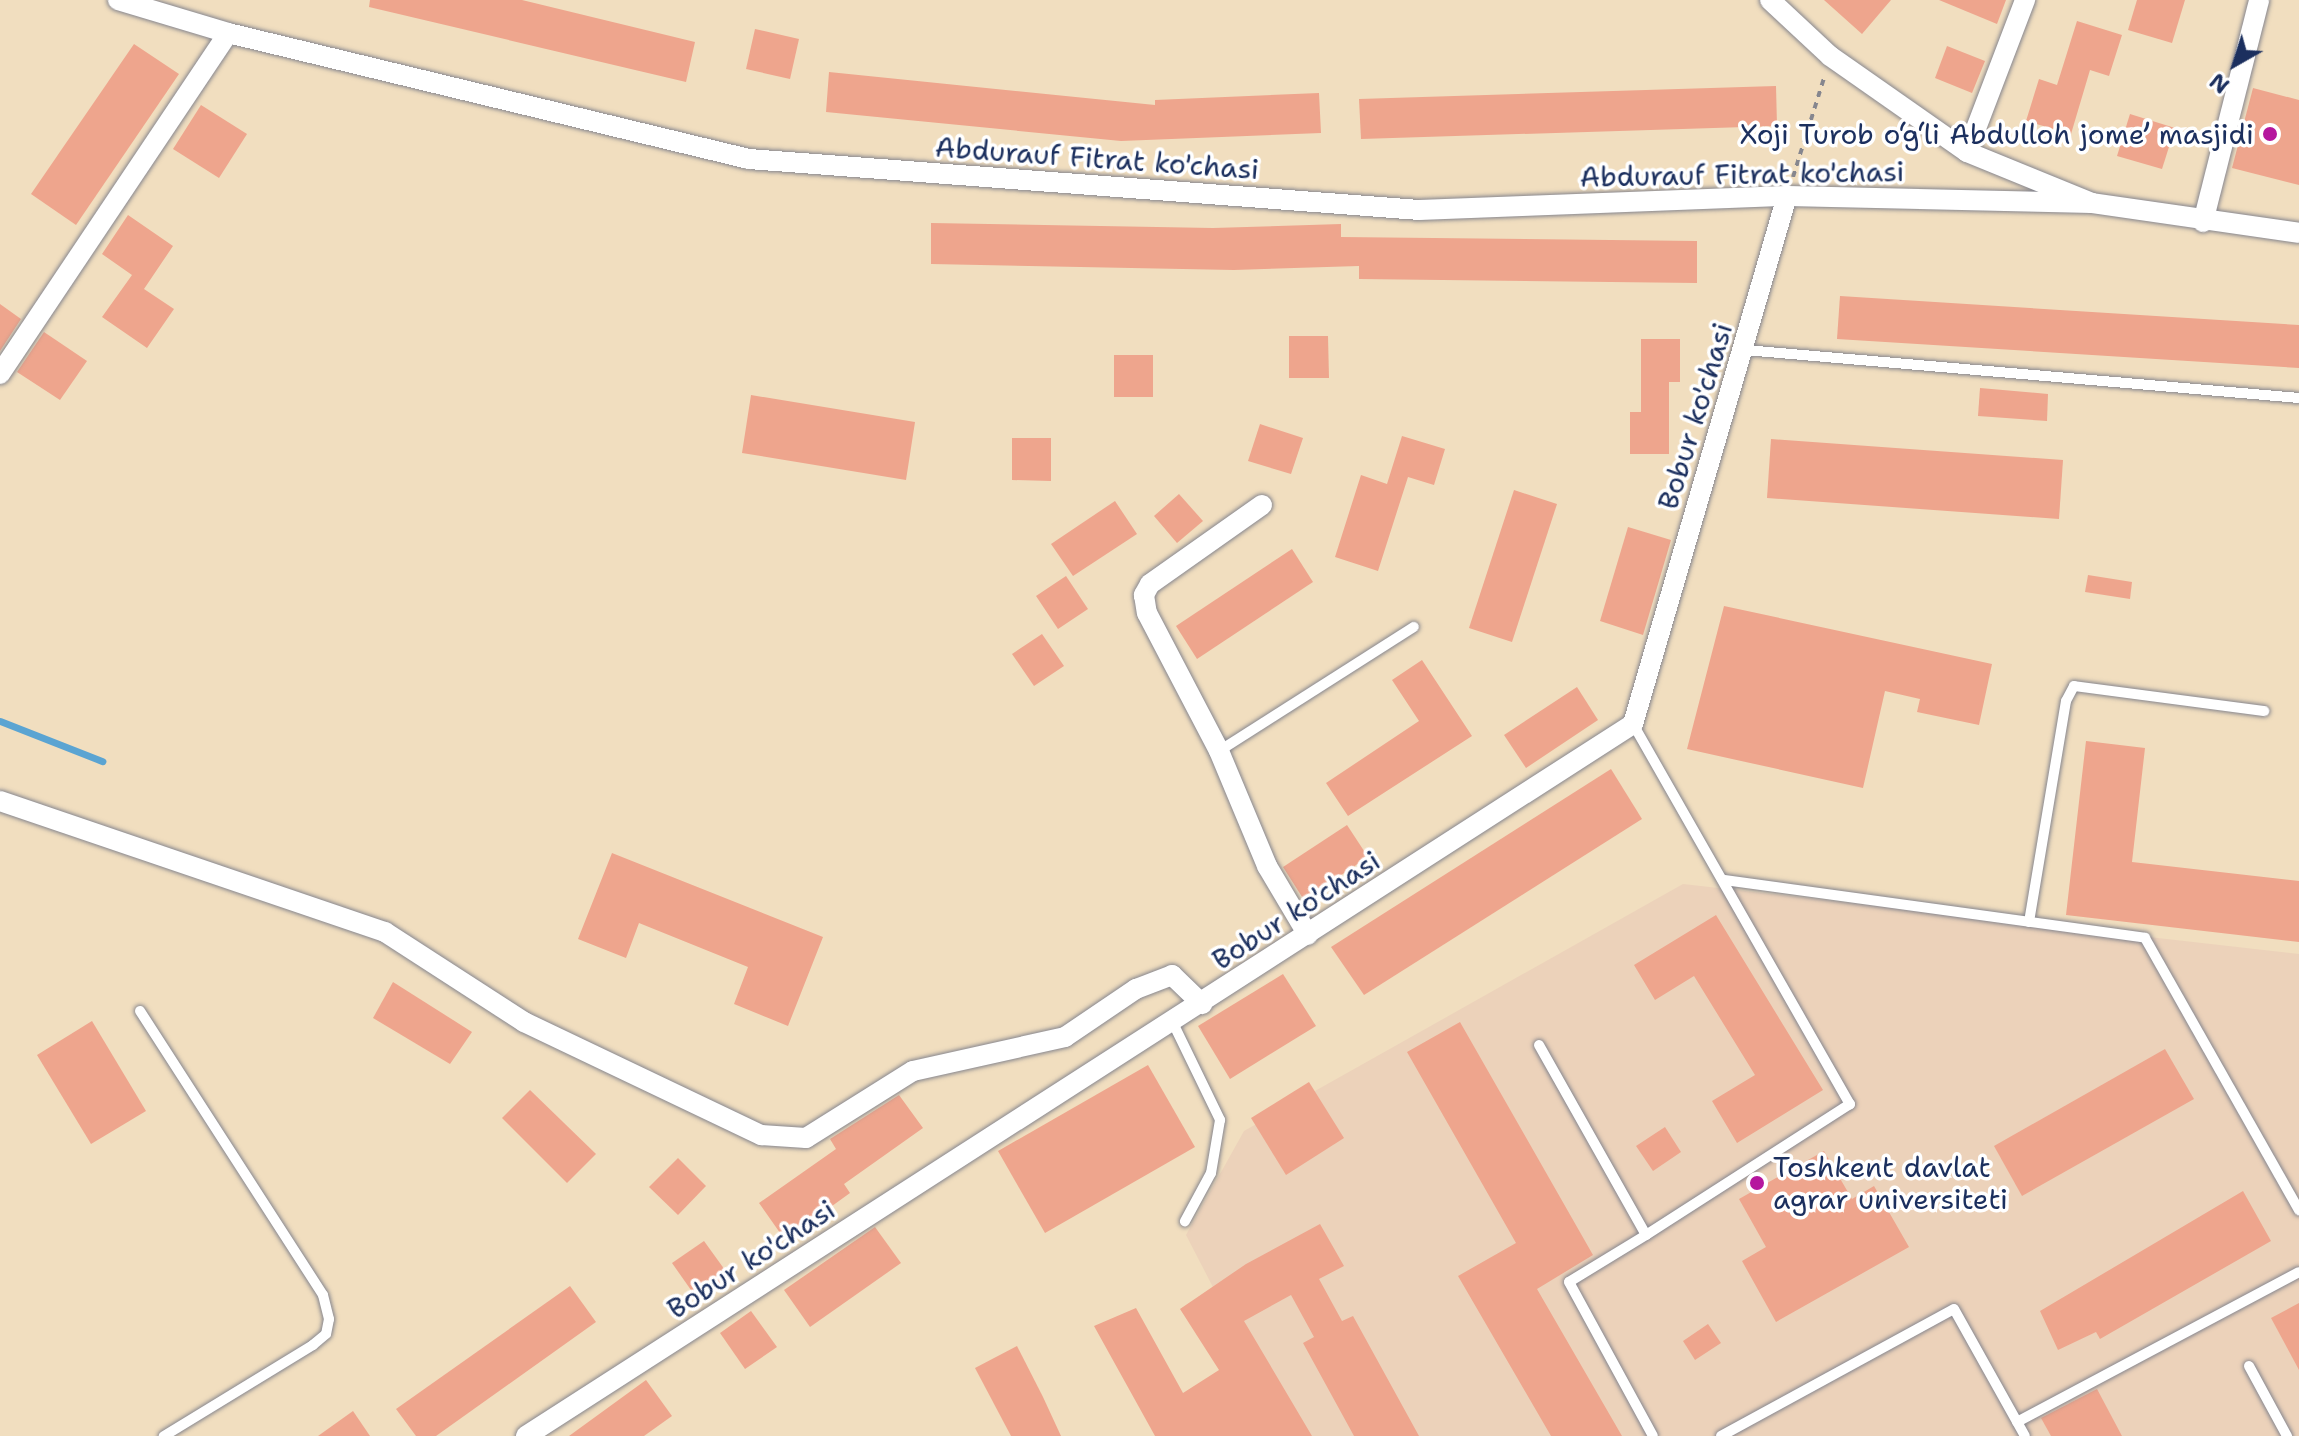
<!DOCTYPE html>
<html>
<head>
<meta charset="utf-8">
<style>
	body { margin:0 }
	#map { position:relative; width:2299px; height:1436px; overflow:hidden; background:#f1debf; font-family:"Shantell Sans",sans-serif }
	div>[style] { position:absolute }
	[style*='--x'] { left:calc(var(--x)*1px); top:calc(var(--y)*1px); width:calc(var(--w)*1px); rotate:calc(var(--a)*1deg) }
	.built>* { inset:0; background:#ecd2ba }
	.stream>* { height:7px; margin:-3.5px; padding:0 3.5px; transform-origin:3.5px; border-radius:3.5px; background:#5ba4d2 }
	.building>* { inset:0; background:#eea58d }
	.path>* { height:4px; margin-top:-2px; transform-origin:0; background:repeating-linear-gradient(90deg,#86868e 0 6px,transparent 0 12px) }
	.roads { filter:drop-shadow(0 0 2px #86868e) drop-shadow(0 0 2px #86868e) }
	.lane>* { height:10px; margin:-5px; padding:0 5px; transform-origin:5px; border-radius:5px; background:#fff }
	.street>* { height:20px; margin:-10px; padding:0 10px; transform-origin:10px; border-radius:10px; background:#fff }
	.dots>* { width:22px; height:22px; translate:-50% -50%; box-sizing:border-box; border:4px solid #fff; border-radius:50% }
	span { translate:-50% -50%; white-space:nowrap; text-align:center; line-height:1.15; -webkit-text-stroke:7px #fff; paint-order:stroke }
	.poi-label { font-size:28px; color:#1b2f5e }
	.right { translate:-100% -50%; text-align:right }
	.left { translate:0 -50%; text-align:left }
	.street-label { font-size:28px; color:#1b2f5e }
	.north { position:absolute; left:2195px; top:24px; width:80px; height:80px; -webkit-text-stroke:6px #fff; paint-order:stroke; rotate:219deg; font-size:22px; font-weight:700; line-height:32px; text-align:center; color:#1b2f5e }
	.north::after { content:''; display:block; margin:auto; width:28px; height:36px; background:#1b2f5e; clip-path:polygon(50% 0,100% 100%,50% 72%,0 100%) }
</style>
</head>
<body>
<div id="map">
	<div class="built">
		<div style="clip-path:polygon(1683px 884px,2299px 954px,2299px 1436px,1290px 1436px,1186px 1235px,1244px 1131px)"></div>
	</div>
	<div class="stream">
		<div style="--x:0;--y:721;--w:110;--a:21.4"></div>
	</div>
	<div class="building">
		<div style="clip-path:polygon(370px 0,522px 0,695px 42px,686px 82px,369px 7px)"></div>
		<div style="clip-path:polygon(1824px 0,1891px 0,1862px 34px)"></div>
		<div style="clip-path:polygon(1939px 0,2006px 0,1997px 24px)"></div>
		<div style="clip-path:polygon(2137px 0,2185px 0,2172px 43px,2128px 30px)"></div>
		<div style="clip-path:polygon(2077px 21px,2122px 35px,2109px 76px,2090px 70px,2071px 134px,2026px 121px,2039px 79px,2057px 85px)"></div>
		<div style="clip-path:polygon(755px 29px,799px 39px,790px 79px,746px 69px)"></div>
		<div style="clip-path:polygon(134px 44px,179px 74px,76px 225px,31px 194px)"></div>
		<div style="clip-path:polygon(1947px 46px,1985px 61px,1972px 93px,1935px 78px)"></div>
		<div style="clip-path:polygon(829px 72px,1155px 105px,1155px 100px,1319px 93px,1321px 133px,1121px 141px,826px 112px)"></div>
		<div style="clip-path:polygon(1776px 86px,1777px 126px,1361px 139px,1359px 99px)"></div>
		<div style="clip-path:polygon(2253px 88px,2299px 100px,2299px 185px,2232px 168px)"></div>
		<div style="clip-path:polygon(201px 105px,247px 134px,219px 178px,173px 149px)"></div>
		<div style="clip-path:polygon(2130px 114px,2175px 128px,2162px 169px,2117px 156px)"></div>
		<div style="clip-path:polygon(128px 215px,173px 246px,144px 289px,174px 309px,147px 348px,102px 317px,132px 275px,102px 254px)"></div>
		<div style="clip-path:polygon(931px 223px,1213px 228px,1341px 224px,1341px 237px,1697px 241px,1697px 283px,1359px 279px,1359px 266px,1234px 270px,931px 264px)"></div>
		<div style="clip-path:polygon(1840px 296px,2299px 325px,2299px 368px,1837px 339px)"></div>
		<div style="clip-path:polygon(0 304px,21px 319px,0 351px)"></div>
		<div style="clip-path:polygon(44px 332px,87px 361px,60px 400px,17px 372px)"></div>
		<div style="clip-path:polygon(1289px 336px,1328px 336px,1329px 378px,1289px 378px)"></div>
		<div style="clip-path:polygon(1641px 339px,1680px 339px,1680px 382px,1669px 382px,1669px 454px,1630px 454px,1630px 412px,1641px 412px)"></div>
		<div style="clip-path:polygon(1114px 355px,1153px 355px,1153px 397px,1114px 397px)"></div>
		<div style="clip-path:polygon(1980px 388px,2048px 394px,2047px 421px,1978px 416px)"></div>
		<div style="clip-path:polygon(751px 395px,915px 422px,906px 480px,742px 453px)"></div>
		<div style="clip-path:polygon(1260px 424px,1303px 438px,1291px 474px,1248px 461px)"></div>
		<div style="clip-path:polygon(1402px 436px,1445px 449px,1434px 485px,1408px 477px,1378px 571px,1335px 557px,1361px 475px,1387px 484px)"></div>
		<div style="clip-path:polygon(1012px 438px,1051px 438px,1051px 481px,1012px 480px)"></div>
		<div style="clip-path:polygon(1771px 439px,2063px 460px,2059px 519px,1767px 498px)"></div>
		<div style="clip-path:polygon(1514px 490px,1557px 504px,1512px 642px,1469px 628px)"></div>
		<div style="clip-path:polygon(1179px 494px,1203px 521px,1177px 543px,1154px 516px)"></div>
		<div style="clip-path:polygon(1115px 501px,1137px 534px,1073px 576px,1051px 544px)"></div>
		<div style="clip-path:polygon(1628px 527px,1671px 540px,1643px 635px,1600px 621px)"></div>
		<div style="clip-path:polygon(1292px 549px,1313px 582px,1197px 659px,1176px 626px)"></div>
		<div style="clip-path:polygon(2088px 575px,2132px 582px,2130px 599px,2085px 592px)"></div>
		<div style="clip-path:polygon(1066px 576px,1088px 609px,1058px 629px,1036px 596px)"></div>
		<div style="clip-path:polygon(1724px 606px,1992px 664px,1979px 725px,1917px 712px,1920px 699px,1885px 691px,1863px 788px,1687px 749px)"></div>
		<div style="clip-path:polygon(1042px 634px,1064px 666px,1034px 686px,1012px 654px)"></div>
		<div style="clip-path:polygon(1422px 660px,1472px 736px,1348px 816px,1326px 783px,1419px 721px,1392px 680px)"></div>
		<div style="clip-path:polygon(1577px 687px,1598px 720px,1526px 768px,1504px 735px)"></div>
		<div style="clip-path:polygon(2086px 741px,2145px 748px,2132px 862px,2299px 881px,2299px 942px,2066px 915px)"></div>
		<div style="clip-path:polygon(1611px 769px,1642px 819px,1364px 995px,1331px 947px)"></div>
		<div style="clip-path:polygon(1347px 825px,1368px 857px,1304px 900px,1283px 867px)"></div>
		<div style="clip-path:polygon(612px 853px,823px 937px,788px 1026px,734px 1004px,748px 967px,639px 923px,626px 958px,578px 939px)"></div>
		<div style="clip-path:polygon(1716px 915px,1823px 1090px,1737px 1143px,1712px 1101px,1755px 1075px,1694px 976px,1655px 1000px,1634px 965px)"></div>
		<div style="clip-path:polygon(1283px 974px,1316px 1026px,1230px 1079px,1198px 1026px)"></div>
		<div style="clip-path:polygon(393px 982px,472px 1032px,450px 1064px,373px 1018px)"></div>
		<div style="clip-path:polygon(92px 1021px,146px 1111px,91px 1144px,37px 1055px)"></div>
		<div style="clip-path:polygon(1460px 1022px,1593px 1255px,1537px 1289px,1622px 1436px,1551px 1436px,1458px 1276px,1516px 1243px,1407px 1052px)"></div>
		<div style="clip-path:polygon(2165px 1049px,2194px 1099px,2022px 1196px,1994px 1146px)"></div>
		<div style="clip-path:polygon(1148px 1065px,1195px 1147px,1045px 1233px,998px 1151px)"></div>
		<div style="clip-path:polygon(1309px 1082px,1344px 1138px,1286px 1175px,1251px 1118px)"></div>
		<div style="clip-path:polygon(530px 1090px,596px 1154px,567px 1183px,502px 1118px)"></div>
		<div style="clip-path:polygon(899px 1095px,923px 1128px,844px 1184px,850px 1193px,785px 1240px,759px 1203px,836px 1149px,830px 1139px)"></div>
		<div style="clip-path:polygon(1665px 1127px,1681px 1152px,1653px 1171px,1636px 1146px)"></div>
		<div style="clip-path:polygon(1824px 1151px,1852px 1199px,1874px 1186px,1909px 1247px,1776px 1322px,1742px 1261px,1766px 1247px,1739px 1199px)"></div>
		<div style="clip-path:polygon(678px 1158px,706px 1186px,678px 1215px,649px 1187px)"></div>
		<div style="clip-path:polygon(2243px 1191px,2271px 1241px,2100px 1339px,2096px 1332px,2058px 1350px,2040px 1311px)"></div>
		<div style="clip-path:polygon(1320px 1224px,1344px 1266px,1319px 1279px,1342px 1321px,1353px 1316px,1419px 1436px,1354px 1436px,1303px 1343px,1314px 1337px,1291px 1295px,1244px 1321px,1312px 1436px,1155px 1436px,1094px 1326px,1136px 1308px,1183px 1393px,1219px 1370px,1180px 1309px,1246px 1264px)"></div>
		<div style="clip-path:polygon(875px 1227px,901px 1263px,810px 1327px,784px 1290px)"></div>
		<div style="clip-path:polygon(704px 1241px,730px 1277px,698px 1300px,672px 1263px)"></div>
		<div style="clip-path:polygon(570px 1286px,596px 1322px,436px 1436px,416px 1436px,396px 1409px)"></div>
		<div style="clip-path:polygon(2299px 1303px,2299px 1370px,2271px 1318px)"></div>
		<div style="clip-path:polygon(751px 1311px,777px 1347px,745px 1369px,720px 1333px)"></div>
		<div style="clip-path:polygon(1708px 1324px,1721px 1343px,1695px 1360px,1683px 1341px)"></div>
		<div style="clip-path:polygon(1017px 1346px,1043px 1397px,1061px 1436px,1011px 1436px,975px 1368px)"></div>
		<div style="clip-path:polygon(646px 1380px,672px 1416px,644px 1436px,569px 1436px)"></div>
		<div style="clip-path:polygon(2097px 1389px,2122px 1436px,2051px 1436px,2041px 1418px)"></div>
		<div style="clip-path:polygon(353px 1411px,370px 1436px,318px 1436px)"></div>
	</div>
	<div class="path">
		<div style="--x:1793;--y:177;--w:104;--a:-72.6"></div>
	</div>
	<div class="roads">
		<div class="lane">
			<div style="--x:1745;--y:350;--w:556;--a:4.95"></div>
			<div style="--x:1633;--y:724;--w:438;--a:60.3"></div>
			<div style="--x:1850;--y:1104;--w:242;--a:147.3"></div>
			<div style="--x:1219;--y:751;--w:231;--a:-32.5"></div>
			<div style="--x:1724;--y:880;--w:425;--a:7.8"></div>
			<div style="--x:2145;--y:938;--w:313;--a:60.5"></div>
			<div style="--x:2029;--y:922;--w:224;--a:-80.5"></div>
			<div style="--x:2066;--y:701;--w:17;--a:-62"></div>
			<div style="--x:2074;--y:686;--w:192;--a:7.5"></div>
			<div style="--x:140;--y:1011;--w:338;--a:57.2"></div>
			<div style="--x:323;--y:1295;--w:25;--a:76"></div>
			<div style="--x:329;--y:1319;--w:15;--a:101"></div>
			<div style="--x:326;--y:1334;--w:17;--a:140"></div>
			<div style="--x:313;--y:1345;--w:175;--a:148.6"></div>
			<div style="--x:1173;--y:1023;--w:108;--a:64.1"></div>
			<div style="--x:1220;--y:1120;--w:54;--a:99.6"></div>
			<div style="--x:1211;--y:1173;--w:55;--a:118.4"></div>
			<div style="--x:1539;--y:1045;--w:218;--a:60.6"></div>
			<div style="--x:1646;--y:1235;--w:90;--a:148.6"></div>
			<div style="--x:1569;--y:1282;--w:175;--a:61.4"></div>
			<div style="--x:2249;--y:1366;--w:80;--a:61.5"></div>
			<div style="--x:2017;--y:1422;--w:319;--a:-28"></div>
			<div style="--x:1721;--y:1436;--w:265;--a:-28.6"></div>
			<div style="--x:1954;--y:1309;--w:145;--a:60.8"></div>
		</div>
		<div class="street">
			<div style="--x:118;--y:0;--w:115;--a:16.7"></div>
			<div style="--x:228;--y:33;--w:536;--a:13.6"></div>
			<div style="--x:749;--y:159;--w:672;--a:4.35"></div>
			<div style="--x:1419;--y:210;--w:368;--a:-2.2"></div>
			<div style="--x:1787;--y:196;--w:305;--a:1.3"></div>
			<div style="--x:1770;--y:0;--w:82;--a:43"></div>
			<div style="--x:1830;--y:56;--w:167;--a:35"></div>
			<div style="--x:1967;--y:152;--w:135;--a:22.2"></div>
			<div style="--x:2092;--y:203;--w:209;--a:8.2"></div>
			<div style="--x:1967;--y:152;--w:163;--a:-69.1"></div>
			<div style="--x:2203;--y:222;--w:229;--a:-75.8"></div>
			<div style="--x:0;--y:374;--w:410;--a:-56.2"></div>
			<div style="--x:1262;--y:505;--w:137;--a:144.8"></div>
			<div style="--x:1150;--y:584;--w:13;--a:119"></div>
			<div style="--x:1144;--y:595;--w:18;--a:81"></div>
			<div style="--x:1147;--y:613;--w:156;--a:62.4"></div>
			<div style="--x:1219;--y:751;--w:125;--a:67.3"></div>
			<div style="--x:1267;--y:866;--w:80;--a:59.3"></div>
			<div style="--x:0;--y:801;--w:407;--a:18.8"></div>
			<div style="--x:385;--y:932;--w:166;--a:32.9"></div>
			<div style="--x:524;--y:1022;--w:263;--a:25.5"></div>
			<div style="--x:761;--y:1135;--w:45;--a:3.8"></div>
			<div style="--x:806;--y:1138;--w:126;--a:-32.1"></div>
			<div style="--x:913;--y:1071;--w:156;--a:-12.6"></div>
			<div style="--x:1065;--y:1037;--w:86;--a:-34.1"></div>
			<div style="--x:1136;--y:989;--w:39;--a:-21"></div>
			<div style="--x:1172;--y:975;--w:42;--a:44"></div>
			<div style="--x:526;--y:1436;--w:1316;--a:-32.75"></div>
			<div style="--x:1633;--y:724;--w:550;--a:-73.74"></div>
		</div>
	</div>
	<div class="dots">
		<div style="left:2270px;top:134px;background:#b5179e"></div>
		<div style="left:1757px;top:1183px;background:#b5179e"></div>
	</div>
	<div class="poi-label">
		<span class="right" style="left:2254px;top:134px">Xoji Turob o‘g‘li Abdulloh jome’ masjidi</span>
		<span class="left" style="left:1773px;top:1183px">Toshkent davlat<br>agrar universiteti</span>
	</div>
	<div class="street-label">
		<span style="left:1097px;top:158px;rotate:4deg">Abdurauf Fitrat ko'chasi</span>
		<span style="left:1742px;top:174px;rotate:-1deg">Abdurauf Fitrat ko'chasi</span>
		<span style="left:1695px;top:416px;rotate:-73deg">Bobur ko'chasi</span>
		<span style="left:1296px;top:910px;rotate:-33deg">Bobur ko'chasi</span>
		<span style="left:751px;top:1259px;rotate:-33deg">Bobur ko'chasi</span>
	</div>
	<div class="north">N</div>
</div>
</body>
</html>
